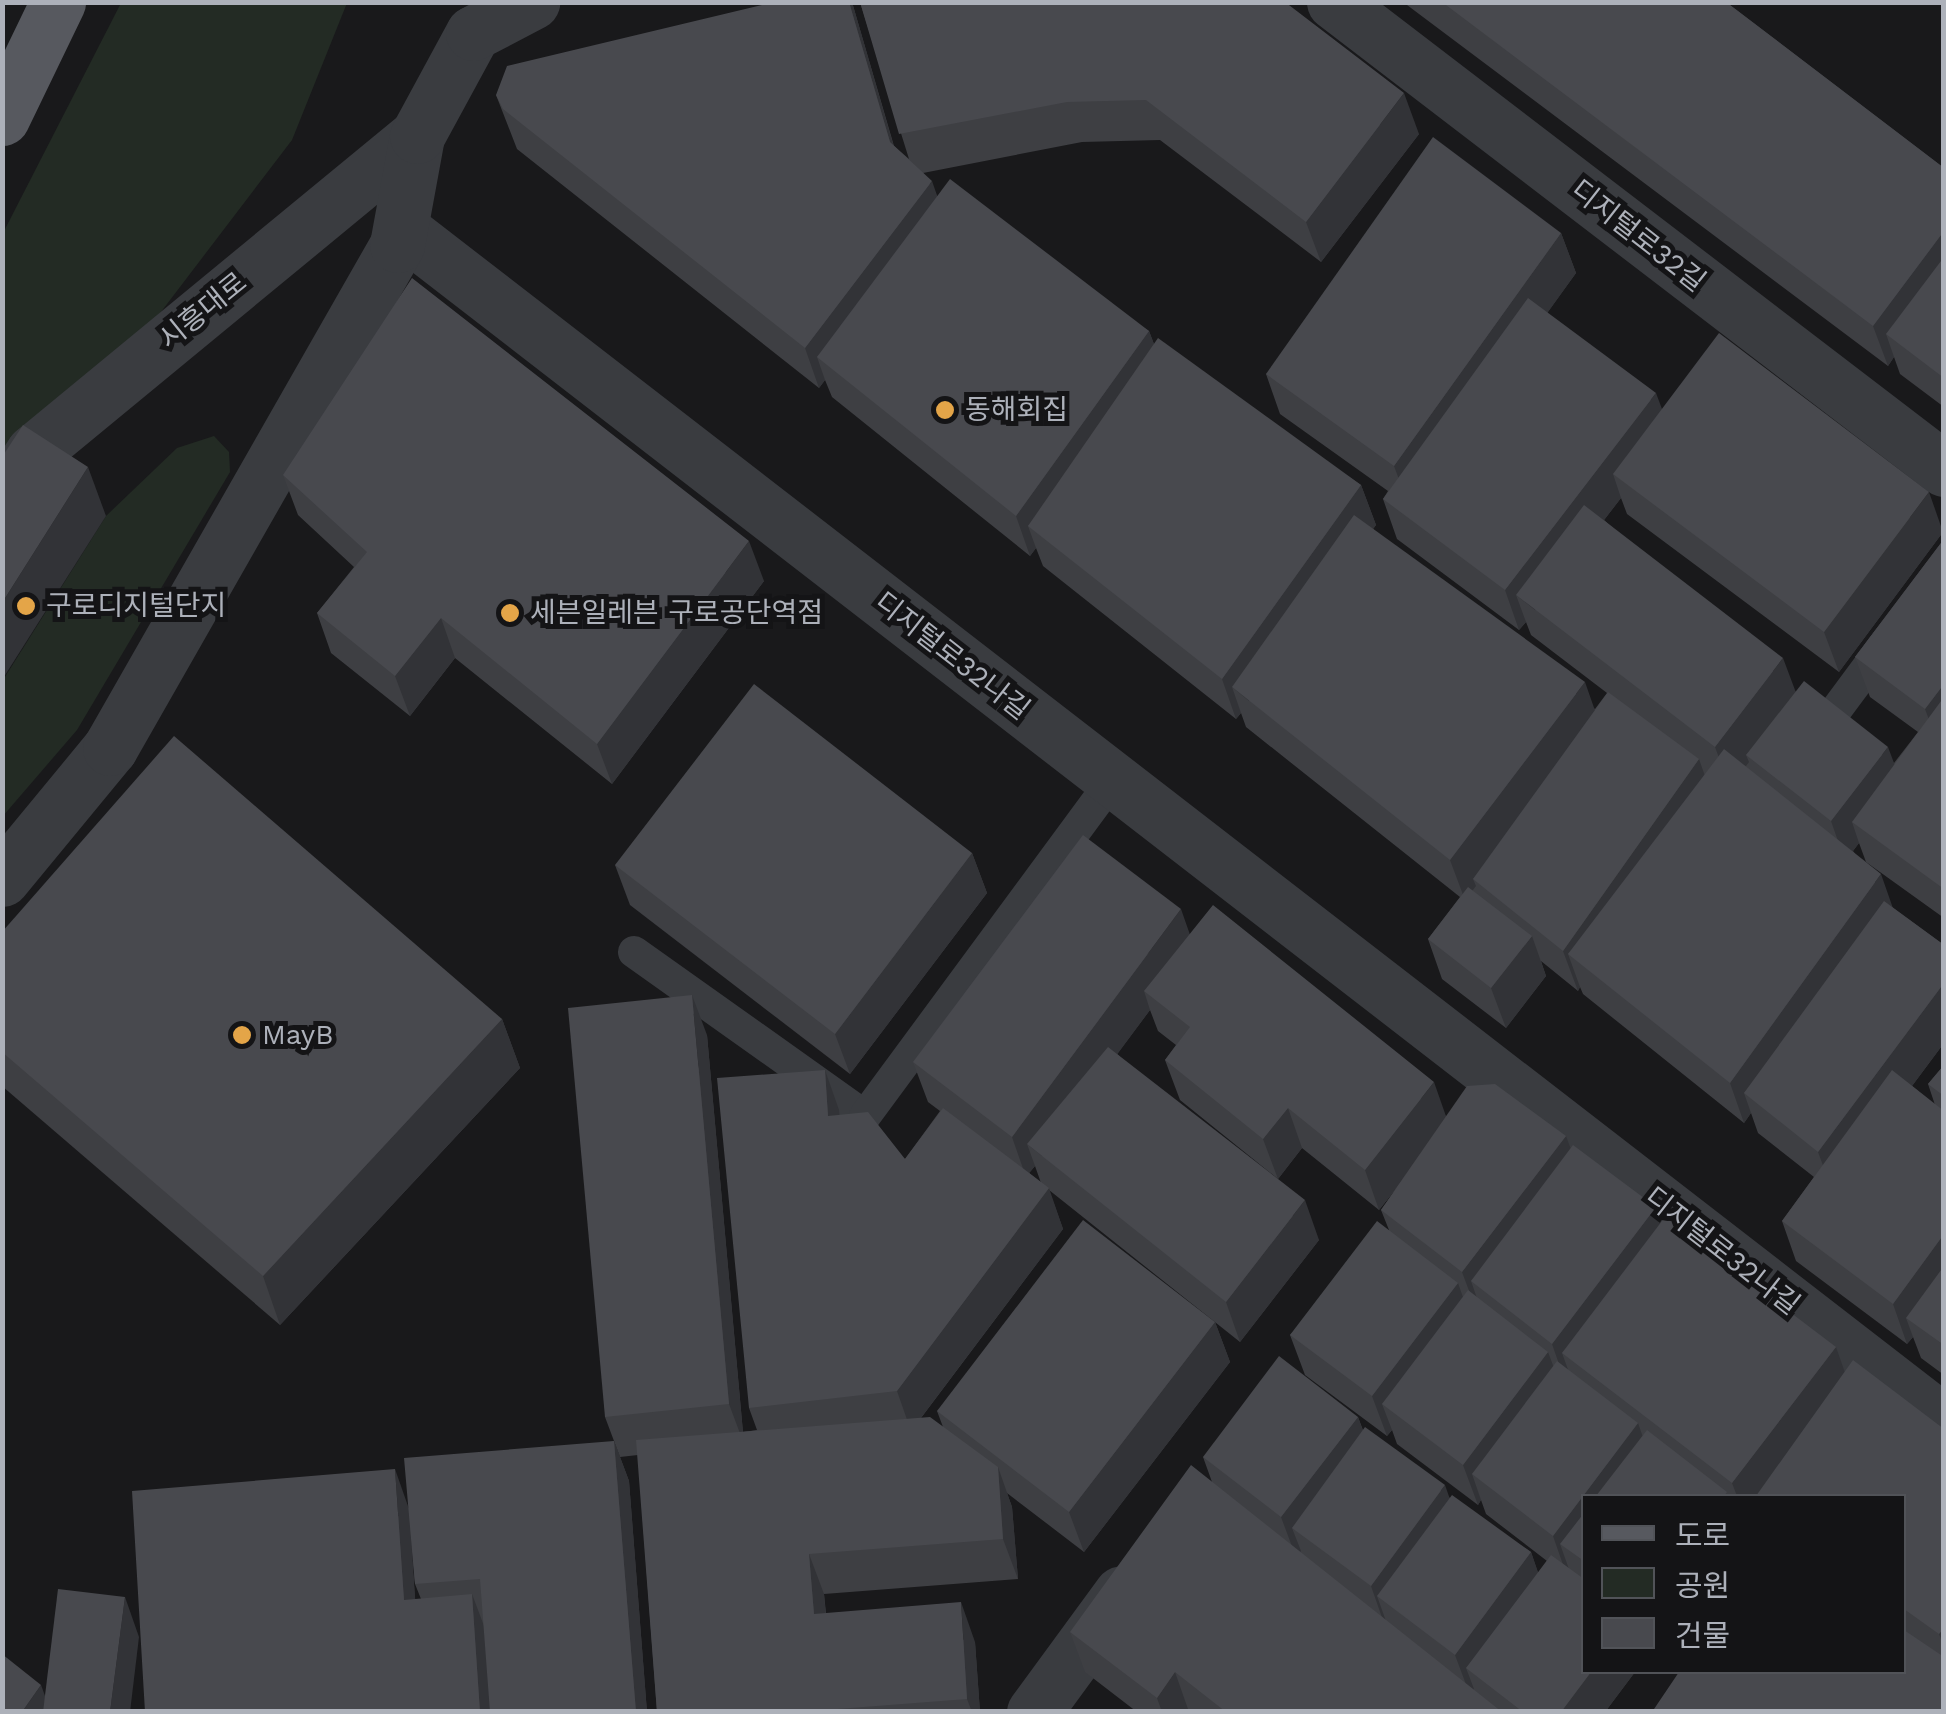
<!DOCTYPE html>
<html>
<head>
<meta charset="utf-8">
<style>
	body { margin:0 }
	#map { position:relative; width:1946px; height:1714px; overflow:hidden; background:#19191b; font-family:"Work Sans","Noto Sans KR",sans-serif }
	div>[style] { position:absolute }
	[style*='--x'] { left:calc(var(--x)*1px); top:calc(var(--y)*1px); width:calc(var(--w)*1px); rotate:calc(var(--a)*1deg) }
	.green>* { inset:0; background:#232b24 }
	.lane>* { height:32px; margin:-16px; padding:0 16px; transform-origin:16px; border-radius:16px; background:#3a3c40 }
	.street>* { height:55px; margin:-27.5px; padding:0 27.5px; transform-origin:27.5px; border-radius:27.5px; background:#3a3c40 }
	.primary>* { height:55px; margin:-27.5px; padding:0 27.5px; transform-origin:27.5px; border-radius:27.5px; background:#57595f }
	.wall>* { inset:0; background:#3e3f43 }
	.shaded-wall>* { inset:0; background:#323337 }
	.building>* { inset:0; background:#48494e }
	.dots>* { width:28px; height:28px; translate:-50% -50%; box-sizing:border-box; border:5px solid #141416; border-radius:50% }
	span { translate:-50% -50%; white-space:nowrap; text-align:center; line-height:1.15; -webkit-text-stroke:10px #141416; paint-order:stroke }
	.street-label { font-size:28px; color:#adb1ba }
	.poi-label { font-size:28px; color:#adb1ba }
	.left { translate:0 -50%; text-align:left }
	.frame { position:absolute; inset:0; border:5px solid #adb1ba; pointer-events:none }
	.legend { position:absolute; left:1581px; top:1494px; width:325px; height:180px; box-sizing:border-box; background:#141416; border:2px solid #515358; margin:0; padding:12px 18px; list-style:none; font-size:30px; color:#adb1ba }
	.legend li { display:flex; align-items:center; gap:20px; height:50px }
	.legend b { width:50px; border:2px solid #515358 }
</style>
</head>
<body>
<div id="map">
	<div class="green">
		<div style="clip-path:polygon(121px 3px,347px 3px,292px 140px,151px 325px,3px 499px,3px 233px)"></div>
		<div style="clip-path:polygon(214px 436px,229px 452px,230px 472px,77px 730px,3px 816px,3px 680px,106px 516px,177px 448px)"></div>
	</div>
	<div class="lane">
		<div style="--x:1836;--y:710;--w:87;--a:-53.4"></div>
		<div style="--x:634;--y:952;--w:283;--a:35.4"></div>
		<div style="--x:865;--y:1116;--w:418;--a:-53.6"></div>
	</div>
	<div class="street">
		<div style="--x:1334;--y:2;--w:768;--a:37.44"></div>
		<div style="--x:404;--y:231;--w:1947;--a:37.72"></div>
		<div style="--x:2;--y:499;--w:56;--a:-56.6"></div>
		<div style="--x:33;--y:452;--w:497;--a:-39.5"></div>
		<div style="--x:2;--y:879;--w:170;--a:-50.5"></div>
		<div style="--x:110;--y:748;--w:579;--a:-60.29"></div>
		<div style="--x:397;--y:245;--w:111;--a:-79.6"></div>
		<div style="--x:417;--y:136;--w:117;--a:-61.5"></div>
		<div style="--x:473;--y:33;--w:67;--a:-27.7"></div>
		<div style="--x:1034;--y:1712;--w:147;--a:-53.8"></div>
	</div>
	<div class="primary">
		<div style="--x:2;--y:118;--w:129;--a:-64.2"></div>
	</div>
	<div class="wall">
		<div style="clip-path:polygon(774px 2px,852px 2px,894px 146px,909px 159px,860px 2px,1419px 134px,1321px 262px,1160px 140px,1082px 142px,923px 173px,937px 196px,1149px 331px,1154px 344px,1361px 485px,1376px 525px,1373px 529px,1595px 709px,1607px 693px,1531px 635px,1526px 622px,1519px 630px,1397px 539px,1383px 499px,1388px 491px,1280px 414px,1266px 374px,1561px 233px,1576px 273px,1547px 313px,1662px 409px,1943px 532px,1839px 672px,1627px 514px,1621px 498px,1604px 520px,1796px 692px,1894px 763px,1918px 732px,1870px 697px,1855px 657px,1944px 539px,1944px 918px,1866px 862px,1859px 843px,1853px 851px,1893px 908px,1944px 945px,1944px 1043px,1912px 1086px,1935px 1105px,1928px 1084px,1944px 1065px,1944px 1375px,1921px 1358px,1913px 1337px,1907px 1344px,1796px 1261px,1782px 1221px,1814px 1177px,1758px 1133px,1751px 1113px,1744px 1123px,1583px 994px,1580px 987px,1578px 991px,1541px 961px,1546px 976px,1506px 1028px,1442px 979px,1428px 939px,1460px 897px,1246px 727px,1241px 713px,1236px 719px,1043px 566px,1036px 548px,1030px 556px,832px 397px,825px 380px,819px 388px,517px 149px,496px 95px)"></div>
		<div style="clip-path:polygon(1403px 2px,1726px 2px,1944px 168px,1944px 407px,1900px 374px,1894px 357px,1888px 366px)"></div>
		<div style="clip-path:polygon(283px 475px,764px 581px,612px 784px,455px 658px,410px 716px,331px 653px,317px 613px,354px 567px,298px 515px)"></div>
		<div style="clip-path:polygon(972px 853px,987px 893px,850px 1074px,630px 905px,615px 865px)"></div>
		<div style="clip-path:polygon(2px 932px,502px 1019px,520px 1068px,280px 1325px,2px 1086px)"></div>
		<div style="clip-path:polygon(evenodd,1190px 934px,1446px 1116px,1566px 1136px,1571px 1148px,1656px 1207px,1661px 1222px,1845px 1372px,1944px 1429px,1944px 1712px,1904px 1672px,1904px 1496px,1584px 1496px,1584px 1672px,1635px 1672px,1605px 1712px,1137px 1712px,1085px 1672px,1070px 1632px,1212px 1482px,1203px 1457px,1358px 1417px,1363px 1430px,1450px 1498px,1531px 1552px,1538px 1573px,1547px 1561px,1486px 1514px,1481px 1500px,1478px 1505px,1397px 1444px,1392px 1430px,1387px 1436px,1305px 1375px,1290px 1335px,1389px 1230px,1381px 1210px,1399px 1185px,1379px 1210px,1302px 1148px,1278px 1179px,1180px 1100px,1165px 1060px,1176px 1045px,1158px 1031px,1150px 1010px,1117px 1054px,1319px 1240px,1240px 1342px,1049px 1190px,1063px 1229px,921px 1418px,943px 1427px,937px 1411px,1215px 1322px,1230px 1362px,1084px 1552px,1007px 1493px,1012px 1507px,1018px 1579px,824px 1594px,826px 1613px,975px 1642px,980px 1712px,657px 1712px,638px 1455px,620px 1457px,605px 1417px,707px 1035px,743px 1432px,757px 1430px,749px 1408px,825px 1070px,840px 1115px,905px 1159px,940px 1111px,928px 1102px,913px 1062px,1190px 934px,1035px 1166px,1041px 1183px,1029px 1173px,1035px 1166px)"></div>
		<div style="clip-path:polygon(evenodd,614px 1441px,629px 1481px,647px 1712px,145px 1712px,409px 1508px,614px 1441px,410px 1527px,415px 1584px,421px 1599px,415px 1599px,410px 1527px)"></div>
	</div>
	<div class="shaded-wall">
		<div style="clip-path:polygon(849px 2px,852px 2px,904px 182px,890px 142px)"></div>
		<div style="clip-path:polygon(1404px 93px,1419px 134px,1321px 262px,1306px 222px)"></div>
		<div style="clip-path:polygon(932px 181px,946px 221px,817px 357px,825px 380px,819px 388px,805px 348px)"></div>
		<div style="clip-path:polygon(1944px 231px,1944px 291px,1886px 334px,1894px 357px,1888px 366px,1873px 326px)"></div>
		<div style="clip-path:polygon(1561px 233px,1576px 273px,1409px 506px,1394px 466px)"></div>
		<div style="clip-path:polygon(1149px 331px,1164px 371px,1028px 526px,1036px 548px,1030px 556px,1016px 516px)"></div>
		<div style="clip-path:polygon(1656px 393px,1671px 433px,1613px 474px,1621px 498px,1535px 610px,1516px 595px,1526px 622px,1519px 630px,1505px 590px)"></div>
		<div style="clip-path:polygon(88px 467px,106px 516px,2px 680px,2px 603px)"></div>
		<div style="clip-path:polygon(1361px 485px,1376px 525px,1249px 701px,1232px 687px,1241px 713px,1236px 719px,1222px 679px)"></div>
		<div style="clip-path:polygon(1929px 492px,1943px 532px,1839px 672px,1824px 632px)"></div>
		<div style="clip-path:polygon(749px 541px,764px 581px,612px 784px,597px 744px)"></div>
		<div style="clip-path:polygon(441px 618px,455px 658px,410px 716px,395px 676px)"></div>
		<div style="clip-path:polygon(1783px 658px,1798px 698px,1746px 755px,1749px 762px,1730px 787px,1715px 747px)"></div>
		<div style="clip-path:polygon(1585px 682px,1599px 722px,1473px 879px,1476px 886px,1465px 900px,1450px 860px)"></div>
		<div style="clip-path:polygon(1944px 684px,1944px 744px,1940px 749px,1925px 709px)"></div>
		<div style="clip-path:polygon(1888px 747px,1903px 787px,1852px 822px,1859px 843px,1845px 861px,1831px 821px)"></div>
		<div style="clip-path:polygon(1699px 759px,1713px 799px,1568px 954px,1580px 987px,1578px 991px,1563px 951px)"></div>
		<div style="clip-path:polygon(972px 853px,987px 893px,850px 1074px,835px 1034px)"></div>
		<div style="clip-path:polygon(1881px 874px,1895px 914px,1744px 1093px,1751px 1113px,1744px 1123px,1730px 1083px)"></div>
		<div style="clip-path:polygon(1181px 909px,1195px 949px,1144px 991px,1150px 1010px,1042px 1156px,1027px 1144px,1035px 1166px,1026px 1177px,1012px 1137px)"></div>
		<div style="clip-path:polygon(1532px 936px,1546px 976px,1506px 1028px,1491px 988px)"></div>
		<div style="clip-path:polygon(1944px 983px,1944px 1043px,1833px 1192px,1818px 1152px)"></div>
		<div style="clip-path:polygon(692px 995px,707px 1035px,744px 1444px,729px 1404px)"></div>
		<div style="clip-path:polygon(502px 1019px,520px 1068px,280px 1325px,263px 1276px)"></div>
		<div style="clip-path:polygon(825px 1070px,839px 1110px,843px 1156px,828px 1116px)"></div>
		<div style="clip-path:polygon(1434px 1082px,1448px 1122px,1379px 1210px,1365px 1170px)"></div>
		<div style="clip-path:polygon(1288px 1108px,1302px 1148px,1278px 1179px,1263px 1139px)"></div>
		<div style="clip-path:polygon(1566px 1136px,1581px 1176px,1471px 1281px,1480px 1307px,1477px 1312px,1462px 1272px)"></div>
		<div style="clip-path:polygon(1049px 1188px,1063px 1229px,911px 1431px,897px 1391px)"></div>
		<div style="clip-path:polygon(1305px 1200px,1319px 1240px,1240px 1342px,1226px 1302px)"></div>
		<div style="clip-path:polygon(1656px 1207px,1670px 1247px,1562px 1353px,1571px 1378px,1566px 1384px,1552px 1344px)"></div>
		<div style="clip-path:polygon(1944px 1234px,1944px 1294px,1906px 1318px,1913px 1337px,1907px 1344px,1893px 1304px)"></div>
		<div style="clip-path:polygon(1458px 1283px,1472px 1323px,1382px 1404px,1392px 1430px,1387px 1436px,1372px 1396px)"></div>
		<div style="clip-path:polygon(1215px 1322px,1230px 1362px,1084px 1552px,1069px 1512px)"></div>
		<div style="clip-path:polygon(1836px 1347px,1850px 1387px,1767px 1496px,1737px 1496px,1732px 1483px)"></div>
		<div style="clip-path:polygon(1548px 1352px,1563px 1392px,1472px 1474px,1481px 1500px,1478px 1505px,1463px 1465px)"></div>
		<div style="clip-path:polygon(1358px 1417px,1372px 1457px,1292px 1528px,1301px 1551px,1296px 1557px,1281px 1517px)"></div>
		<div style="clip-path:polygon(1638px 1423px,1652px 1463px,1627px 1496px,1584px 1496px,1584px 1555px,1560px 1544px,1570px 1572px,1567px 1576px,1553px 1536px)"></div>
		<div style="clip-path:polygon(614px 1441px,629px 1481px,647px 1712px,636px 1712px)"></div>
		<div style="clip-path:polygon(998px 1467px,1012px 1507px,1018px 1579px,1003px 1539px)"></div>
		<div style="clip-path:polygon(395px 1469px,409px 1509px,418px 1640px,404px 1600px)"></div>
		<div style="clip-path:polygon(1445px 1485px,1459px 1525px,1377px 1596px,1387px 1624px,1385px 1626px,1371px 1586px)"></div>
		<div style="clip-path:polygon(1531px 1552px,1545px 1592px,1466px 1668px,1474px 1689px,1470px 1695px,1455px 1655px)"></div>
		<div style="clip-path:polygon(809px 1554px,824px 1594px,829px 1654px,814px 1614px)"></div>
		<div style="clip-path:polygon(472px 1594px,487px 1634px,492px 1712px,480px 1712px)"></div>
		<div style="clip-path:polygon(125px 1597px,139px 1637px,130px 1712px,110px 1712px)"></div>
		<div style="clip-path:polygon(961px 1602px,975px 1642px,980px 1712px,972px 1712px,967px 1699px)"></div>
		<div style="clip-path:polygon(1944px 1628px,1944px 1646px,1939px 1634px)"></div>
		<div style="clip-path:polygon(1175px 1672px,1189px 1712px,1162px 1712px,1157px 1698px)"></div>
		<div style="clip-path:polygon(1591px 1672px,1635px 1672px,1605px 1712px,1561px 1712px)"></div>
		<div style="clip-path:polygon(41px 1685px,51px 1712px,22px 1712px)"></div>
	</div>
	<div class="building">
		<div style="clip-path:polygon(774px 2px,849px 2px,890px 142px,932px 181px,805px 348px,503px 109px,496px 95px,507px 66px)"></div>
		<div style="clip-path:polygon(860px 2px,1285px 2px,1404px 93px,1306px 222px,1146px 100px,1067px 102px,899px 134px)"></div>
		<div style="clip-path:polygon(1442px 2px,1726px 2px,1944px 168px,1944px 231px,1873px 326px)"></div>
		<div style="clip-path:polygon(1433px 137px,1561px 233px,1394px 466px,1266px 374px)"></div>
		<div style="clip-path:polygon(950px 179px,1149px 331px,1016px 516px,817px 357px)"></div>
		<div style="clip-path:polygon(1944px 257px,1944px 378px,1886px 334px)"></div>
		<div style="clip-path:polygon(412px 278px,749px 541px,597px 744px,441px 618px,395px 676px,317px 613px,367px 552px,283px 475px)"></div>
		<div style="clip-path:polygon(1528px 298px,1656px 393px,1505px 590px,1383px 499px)"></div>
		<div style="clip-path:polygon(1719px 333px,1929px 492px,1824px 632px,1613px 474px)"></div>
		<div style="clip-path:polygon(1158px 338px,1361px 485px,1222px 679px,1028px 526px)"></div>
		<div style="clip-path:polygon(23px 425px,88px 467px,2px 603px,2px 457px)"></div>
		<div style="clip-path:polygon(1584px 505px,1783px 658px,1715px 747px,1516px 595px)"></div>
		<div style="clip-path:polygon(1354px 515px,1585px 682px,1450px 860px,1232px 687px)"></div>
		<div style="clip-path:polygon(1944px 539px,1944px 684px,1925px 709px,1855px 657px)"></div>
		<div style="clip-path:polygon(1804px 681px,1888px 747px,1831px 821px,1746px 755px)"></div>
		<div style="clip-path:polygon(754px 684px,972px 853px,835px 1034px,615px 865px)"></div>
		<div style="clip-path:polygon(1608px 692px,1699px 759px,1563px 951px,1473px 879px)"></div>
		<div style="clip-path:polygon(1944px 697px,1944px 889px,1852px 822px)"></div>
		<div style="clip-path:polygon(174px 736px,502px 1019px,263px 1276px,2px 1052px,2px 932px)"></div>
		<div style="clip-path:polygon(1724px 749px,1881px 874px,1730px 1083px,1568px 954px)"></div>
		<div style="clip-path:polygon(1083px 835px,1181px 909px,1012px 1137px,913px 1062px)"></div>
		<div style="clip-path:polygon(1468px 887px,1532px 936px,1491px 988px,1428px 939px)"></div>
		<div style="clip-path:polygon(1884px 901px,1944px 945px,1944px 983px,1818px 1152px,1744px 1093px)"></div>
		<div style="clip-path:polygon(1213px 905px,1434px 1082px,1365px 1170px,1288px 1108px,1263px 1139px,1165px 1060px,1190px 1027px,1144px 991px)"></div>
		<div style="clip-path:polygon(692px 995px,729px 1404px,605px 1417px,568px 1008px)"></div>
		<div style="clip-path:polygon(1108px 1047px,1305px 1200px,1226px 1302px,1027px 1144px)"></div>
		<div style="clip-path:polygon(1944px 1065px,1944px 1096px,1928px 1084px)"></div>
		<div style="clip-path:polygon(825px 1070px,828px 1116px,868px 1112px,905px 1159px,943px 1108px,1049px 1188px,897px 1391px,749px 1408px,717px 1078px)"></div>
		<div style="clip-path:polygon(1892px 1070px,1944px 1111px,1944px 1234px,1893px 1304px,1782px 1221px)"></div>
		<div style="clip-path:polygon(1495px 1084px,1566px 1136px,1462px 1272px,1381px 1210px,1467px 1086px)"></div>
		<div style="clip-path:polygon(1573px 1145px,1656px 1207px,1552px 1344px,1471px 1281px)"></div>
		<div style="clip-path:polygon(1665px 1217px,1836px 1347px,1732px 1483px,1562px 1353px)"></div>
		<div style="clip-path:polygon(1083px 1220px,1215px 1322px,1069px 1512px,937px 1411px)"></div>
		<div style="clip-path:polygon(1377px 1221px,1458px 1283px,1372px 1396px,1290px 1335px)"></div>
		<div style="clip-path:polygon(1944px 1266px,1944px 1345px,1906px 1318px)"></div>
		<div style="clip-path:polygon(1468px 1290px,1548px 1352px,1463px 1465px,1382px 1404px)"></div>
		<div style="clip-path:polygon(1279px 1356px,1358px 1417px,1281px 1517px,1203px 1457px)"></div>
		<div style="clip-path:polygon(1853px 1360px,1944px 1429px,1944px 1628px,1939px 1634px,1904px 1609px,1904px 1496px,1756px 1496px)"></div>
		<div style="clip-path:polygon(1557px 1361px,1638px 1423px,1553px 1536px,1472px 1474px)"></div>
		<div style="clip-path:polygon(930px 1417px,998px 1467px,1003px 1539px,809px 1554px,814px 1614px,961px 1602px,967px 1699px,799px 1712px,657px 1712px,636px 1440px)"></div>
		<div style="clip-path:polygon(1365px 1427px,1445px 1485px,1371px 1586px,1292px 1528px)"></div>
		<div style="clip-path:polygon(1647px 1430px,1727px 1492px,1724px 1496px,1596px 1496px)"></div>
		<div style="clip-path:polygon(614px 1441px,636px 1712px,490px 1712px,480px 1579px,415px 1584px,404px 1458px)"></div>
		<div style="clip-path:polygon(1191px 1465px,1502px 1712px,1226px 1712px,1175px 1672px,1157px 1698px,1070px 1632px)"></div>
		<div style="clip-path:polygon(395px 1469px,404px 1600px,472px 1594px,480px 1712px,145px 1712px,132px 1491px)"></div>
		<div style="clip-path:polygon(1452px 1495px,1531px 1552px,1455px 1655px,1377px 1596px)"></div>
		<div style="clip-path:polygon(1584px 1513px,1584px 1561px,1560px 1544px)"></div>
		<div style="clip-path:polygon(1551px 1555px,1584px 1579px,1584px 1672px,1591px 1672px,1561px 1712px,1523px 1712px,1466px 1668px)"></div>
		<div style="clip-path:polygon(58px 1589px,125px 1597px,110px 1712px,43px 1712px)"></div>
		<div style="clip-path:polygon(1904px 1630px,1944px 1657px,1944px 1712px,1652px 1712px,1679px 1672px,1904px 1672px)"></div>
		<div style="clip-path:polygon(2px 1654px,41px 1685px,22px 1712px,2px 1712px)"></div>
	</div>
	<div class="dots">
		<div style="left:945px;top:410px;background:#e4a548"></div>
		<div style="left:26px;top:606px;background:#e4a548"></div>
		<div style="left:510px;top:613px;background:#e4a548"></div>
		<div style="left:242px;top:1035px;background:#e4a548"></div>
	</div>
	<div class="street-label">
		<span style="left:1638px;top:236px;rotate:38deg">디지털로32길</span>
		<span style="left:203px;top:311px;rotate:-39deg">시흥대로</span>
		<span style="left:952px;top:656px;rotate:38deg">디지털로32나길</span>
		<span style="left:1722px;top:1251px;rotate:38deg">디지털로32나길</span>
	</div>
	<div class="poi-label">
		<span class="left" style="left:965px;top:410px">동해회집</span>
		<span class="left" style="left:46px;top:606px">구로디지털단지</span>
		<span class="left" style="left:530px;top:613px">세븐일레븐 구로공단역점</span>
		<span class="left" style="left:262px;top:1035px">MayB</span>
	</div>
	<div class="frame"></div>
	<ul class="legend">
	<li><b style="height:12px;background:#57595f"></b>도로</li>
	<li><b style="height:28px;background:#232b24"></b>공원</li>
	<li><b style="height:28px;background:#48494e"></b>건물</li>
	</ul>
</div>
</body>
</html>
